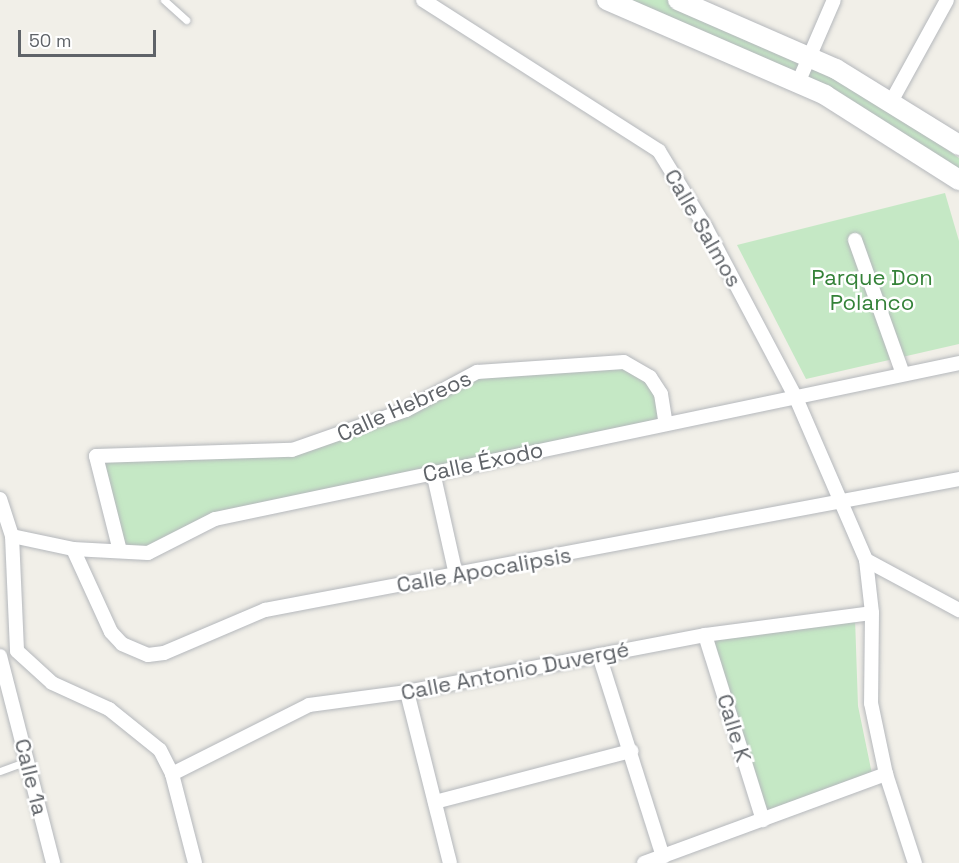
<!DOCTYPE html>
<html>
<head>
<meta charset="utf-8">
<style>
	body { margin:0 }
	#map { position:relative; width:959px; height:863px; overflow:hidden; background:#f1efe8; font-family:"Space Grotesk",sans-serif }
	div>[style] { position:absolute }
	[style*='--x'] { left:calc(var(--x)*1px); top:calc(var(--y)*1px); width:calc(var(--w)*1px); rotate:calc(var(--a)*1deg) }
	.green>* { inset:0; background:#c5e8c5 }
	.roads { filter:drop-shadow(0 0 2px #b5b8bc) drop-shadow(0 0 2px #b5b8bc) }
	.service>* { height:7px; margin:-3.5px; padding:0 3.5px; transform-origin:3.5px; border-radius:3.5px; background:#fff }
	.minor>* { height:14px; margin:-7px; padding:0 7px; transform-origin:7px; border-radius:7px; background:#fff }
	.secondary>* { height:20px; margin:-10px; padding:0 10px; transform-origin:10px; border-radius:10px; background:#fff }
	span { translate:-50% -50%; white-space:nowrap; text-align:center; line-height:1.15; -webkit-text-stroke:5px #fff; paint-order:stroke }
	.street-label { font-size:22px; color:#5f6368 }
	.park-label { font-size:22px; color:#348238 }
	.scale { position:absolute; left:18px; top:30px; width:138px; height:27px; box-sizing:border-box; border:3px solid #5f6368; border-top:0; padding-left:8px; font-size:18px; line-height:21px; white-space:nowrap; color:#5f6368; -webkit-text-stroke:4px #fff; paint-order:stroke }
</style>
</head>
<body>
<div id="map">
	<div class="green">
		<div style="clip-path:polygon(601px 0,672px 0,832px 70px,959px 158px,959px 182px,824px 92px)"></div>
		<div style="clip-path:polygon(945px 193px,959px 241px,959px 344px,806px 379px,737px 245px)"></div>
		<div style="clip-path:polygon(624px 367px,647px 381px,658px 397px,661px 422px,217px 514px,149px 549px,122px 548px,94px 459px,293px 454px,479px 377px)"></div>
		<div style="clip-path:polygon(855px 618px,858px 706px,872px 774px,765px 813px,712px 640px)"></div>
	</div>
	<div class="roads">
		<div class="service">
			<div style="--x:164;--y:0;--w:30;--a:42"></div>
			<div style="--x:0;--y:771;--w:29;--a:-20"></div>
		</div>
		<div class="minor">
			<div style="--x:423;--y:0;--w:280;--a:32.6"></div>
			<div style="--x:659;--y:151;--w:90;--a:58.6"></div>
			<div style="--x:706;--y:228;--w:192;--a:62.1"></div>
			<div style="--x:796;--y:398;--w:176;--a:66.6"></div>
			<div style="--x:866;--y:560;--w:53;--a:83.5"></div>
			<div style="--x:872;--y:613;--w:90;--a:90.6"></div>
			<div style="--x:871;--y:703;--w:73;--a:78.1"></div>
			<div style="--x:886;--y:774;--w:94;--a:72"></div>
			<div style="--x:798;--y:83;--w:90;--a:-66.6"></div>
			<div style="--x:891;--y:102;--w:116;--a:-61.2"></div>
			<div style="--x:855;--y:240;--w:142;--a:70.3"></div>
			<div style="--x:433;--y:472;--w:106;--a:77.4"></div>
			<div style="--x:0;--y:499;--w:39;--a:72"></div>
			<div style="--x:12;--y:536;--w:115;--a:87.5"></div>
			<div style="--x:17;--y:651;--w:47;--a:42.4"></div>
			<div style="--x:52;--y:683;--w:63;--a:24.5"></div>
			<div style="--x:109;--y:709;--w:65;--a:38.8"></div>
			<div style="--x:160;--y:750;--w:27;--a:63"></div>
			<div style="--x:172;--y:774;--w:92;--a:75.5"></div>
			<div style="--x:12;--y:536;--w:62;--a:12"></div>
			<div style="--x:73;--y:549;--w:75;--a:3.1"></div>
			<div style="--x:148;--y:553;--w:75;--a:-26.9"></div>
			<div style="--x:215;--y:519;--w:760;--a:-11.84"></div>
			<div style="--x:73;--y:549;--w:91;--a:65.4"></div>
			<div style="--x:111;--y:632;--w:16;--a:47"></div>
			<div style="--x:122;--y:644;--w:28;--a:23"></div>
			<div style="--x:148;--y:655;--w:16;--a:-7"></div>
			<div style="--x:164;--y:653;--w:110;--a:-23.1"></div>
			<div style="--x:265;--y:610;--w:706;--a:-10.69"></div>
			<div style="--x:120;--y:551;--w:98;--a:-104.2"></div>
			<div style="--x:96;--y:456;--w:196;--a:-1.8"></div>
			<div style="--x:292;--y:450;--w:121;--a:-19.3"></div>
			<div style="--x:406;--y:410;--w:81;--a:-28.2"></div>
			<div style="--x:477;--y:372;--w:147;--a:-3.9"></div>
			<div style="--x:624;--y:362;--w:30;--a:30"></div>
			<div style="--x:650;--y:377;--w:20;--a:57"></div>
			<div style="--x:661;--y:394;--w:30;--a:81"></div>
			<div style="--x:866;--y:560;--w:106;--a:28.3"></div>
			<div style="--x:705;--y:635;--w:194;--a:72.6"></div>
			<div style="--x:599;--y:655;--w:212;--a:72.4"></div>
			<div style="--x:0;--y:656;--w:214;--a:75.6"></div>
			<div style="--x:407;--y:692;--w:176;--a:75.9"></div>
			<div style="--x:172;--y:774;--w:153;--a:-26.7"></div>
			<div style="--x:309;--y:705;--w:99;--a:-7.6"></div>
			<div style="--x:407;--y:692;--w:303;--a:-10.8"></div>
			<div style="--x:705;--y:635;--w:168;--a:-7.5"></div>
			<div style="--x:435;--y:802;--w:203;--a:-14.6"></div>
			<div style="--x:644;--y:863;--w:258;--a:-20.2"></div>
		</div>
		<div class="secondary">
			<div style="--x:607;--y:0;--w:238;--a:23.5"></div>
			<div style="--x:825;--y:95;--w:159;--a:32.4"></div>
			<div style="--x:678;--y:0;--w:172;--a:23.6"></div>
			<div style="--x:836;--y:69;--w:145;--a:31.7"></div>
		</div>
	</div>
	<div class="street-label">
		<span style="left:703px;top:228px;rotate:60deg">Calle Salmos</span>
		<span style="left:404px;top:406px;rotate:-24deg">Calle Hebreos</span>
		<span style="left:483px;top:462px;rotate:-12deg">Calle Éxodo</span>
		<span style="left:484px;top:570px;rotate:-10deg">Calle Apocalipsis</span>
		<span style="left:515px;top:671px;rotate:-11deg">Calle Antonio Duvergé</span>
		<span style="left:734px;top:728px;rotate:73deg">Calle K</span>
		<span style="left:31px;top:777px;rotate:76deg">Calle 1a</span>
	</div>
	<div class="park-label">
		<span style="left:872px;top:290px">Parque Don<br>Polanco</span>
	</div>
	<div class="scale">50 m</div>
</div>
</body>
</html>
